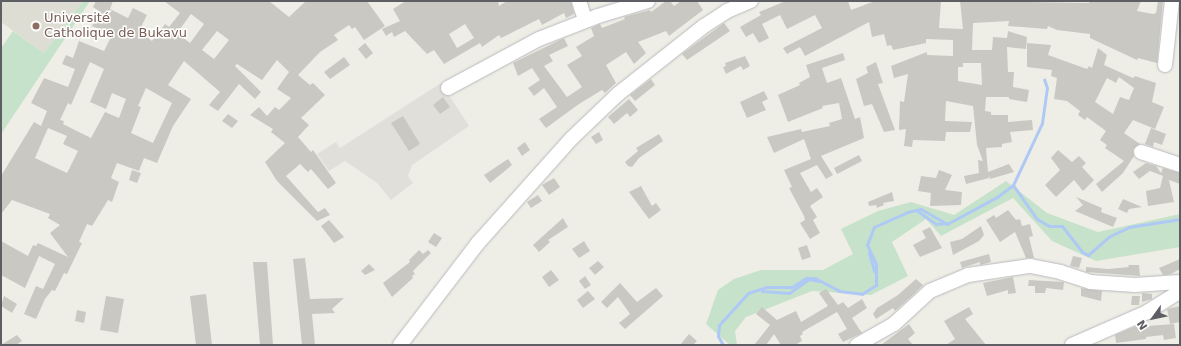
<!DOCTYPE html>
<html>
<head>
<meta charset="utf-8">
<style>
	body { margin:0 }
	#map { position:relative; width:1181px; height:346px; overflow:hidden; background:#eeeee6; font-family:"DejaVu Sans",sans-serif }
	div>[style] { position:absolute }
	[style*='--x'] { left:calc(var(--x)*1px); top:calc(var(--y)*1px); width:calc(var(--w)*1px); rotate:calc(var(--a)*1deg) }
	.industrial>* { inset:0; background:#e0dfda }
	.education>* { inset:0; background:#deddd4 }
	.green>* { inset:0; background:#c6e2cb }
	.stream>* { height:3px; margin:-1.5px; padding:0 1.5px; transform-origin:1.5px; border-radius:1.5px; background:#afc9f5 }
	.building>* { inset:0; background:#cac8c2 }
	.roads { filter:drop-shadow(0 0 1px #b8b9be) drop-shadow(0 0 1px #b8b9be) }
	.minor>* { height:14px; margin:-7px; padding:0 7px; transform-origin:7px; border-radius:7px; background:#fff }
	.dots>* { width:11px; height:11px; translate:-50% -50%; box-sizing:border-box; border:2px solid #fff; border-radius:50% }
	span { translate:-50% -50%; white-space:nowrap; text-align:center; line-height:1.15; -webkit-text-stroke:3px #fff; paint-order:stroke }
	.education-label { font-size:13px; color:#785e54 }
	.left { translate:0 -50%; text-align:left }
	.frame { position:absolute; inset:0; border:2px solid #5e5f64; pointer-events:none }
	.north { position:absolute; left:1133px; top:298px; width:40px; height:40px; -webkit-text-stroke:3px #fff; paint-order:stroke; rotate:237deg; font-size:11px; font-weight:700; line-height:16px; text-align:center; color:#5e5f64 }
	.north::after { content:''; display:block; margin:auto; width:14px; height:18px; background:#5e5f64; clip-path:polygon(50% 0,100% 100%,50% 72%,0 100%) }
</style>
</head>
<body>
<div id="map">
	<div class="industrial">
		<div style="clip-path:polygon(441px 83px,469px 126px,412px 165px,408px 176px,413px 183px,391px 200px,377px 183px,345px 161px,329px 171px,317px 154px,336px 142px,340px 148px)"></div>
	</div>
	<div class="education">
		<div style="clip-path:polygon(1px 1px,83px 1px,44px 53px,1px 22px)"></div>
	</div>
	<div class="green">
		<div style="clip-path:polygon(83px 1px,90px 1px,1px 134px,1px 48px,13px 31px,44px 53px)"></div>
		<div style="clip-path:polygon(1006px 181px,1047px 213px,1098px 232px,1180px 214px,1180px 247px,1096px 261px,1052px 241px,1013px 198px,941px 236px,926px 219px,892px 242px,908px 276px,871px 295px,812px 291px,746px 317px,735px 331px,737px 345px,730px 345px,706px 324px,718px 290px,734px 279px,761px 270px,823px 270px,853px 254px,841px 229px,878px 211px,911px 202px,954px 215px)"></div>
	</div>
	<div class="stream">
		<div style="--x:1013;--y:185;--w:42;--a:54.8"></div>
		<div style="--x:1037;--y:219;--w:14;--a:30"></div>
		<div style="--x:1049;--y:226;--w:13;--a:0"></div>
		<div style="--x:1062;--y:226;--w:33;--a:52"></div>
		<div style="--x:1082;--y:252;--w:7;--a:27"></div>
		<div style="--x:1088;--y:255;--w:29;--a:-41"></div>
		<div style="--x:1110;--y:236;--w:21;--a:-25"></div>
		<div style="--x:1129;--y:227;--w:52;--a:-8.9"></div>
		<div style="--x:916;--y:210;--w:24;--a:35"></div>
		<div style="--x:936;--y:224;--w:10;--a:-6"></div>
		<div style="--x:869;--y:253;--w:19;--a:74"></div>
		<div style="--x:762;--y:291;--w:27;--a:4"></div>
		<div style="--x:789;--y:293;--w:24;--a:-35"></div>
		<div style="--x:809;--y:279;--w:10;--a:11"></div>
		<div style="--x:723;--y:345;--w:10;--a:-119"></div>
		<div style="--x:718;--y:336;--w:11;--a:-85"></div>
		<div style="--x:719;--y:325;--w:43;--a:-47.8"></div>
		<div style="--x:748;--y:293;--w:19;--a:-18"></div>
		<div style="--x:766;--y:287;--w:26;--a:0"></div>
		<div style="--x:792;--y:287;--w:17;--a:-33"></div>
		<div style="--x:806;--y:278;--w:9;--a:0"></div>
		<div style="--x:815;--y:278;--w:27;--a:28"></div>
		<div style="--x:839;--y:291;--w:23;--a:7"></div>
		<div style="--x:862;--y:294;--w:17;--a:-33"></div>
		<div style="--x:876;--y:285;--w:21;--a:-90"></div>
		<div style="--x:876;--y:264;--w:21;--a:-115"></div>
		<div style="--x:867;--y:245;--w:19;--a:-69"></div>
		<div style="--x:874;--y:227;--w:36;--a:-24"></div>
		<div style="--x:907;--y:212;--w:14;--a:-12"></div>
		<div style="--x:921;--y:209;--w:30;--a:30"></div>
		<div style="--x:947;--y:224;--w:57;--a:-28.4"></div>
		<div style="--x:997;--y:197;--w:20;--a:-37"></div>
		<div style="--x:1013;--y:185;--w:68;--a:-64.9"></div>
		<div style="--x:1042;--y:123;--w:35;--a:-82"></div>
		<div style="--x:1047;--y:88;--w:9;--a:-108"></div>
	</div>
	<div class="building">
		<div style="clip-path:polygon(evenodd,96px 1px,113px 1px,110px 9px,128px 18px,133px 8px,147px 15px,139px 31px,152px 41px,165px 24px,169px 27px,180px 13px,164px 1px,269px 1px,289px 17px,306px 1px,367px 1px,385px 26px,364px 40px,355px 27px,352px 29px,349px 25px,334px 35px,338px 40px,320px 52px,298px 75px,310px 85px,313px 83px,325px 95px,301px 118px,309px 125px,298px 137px,311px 152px,313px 150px,336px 183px,328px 189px,311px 169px,308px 172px,300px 164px,286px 176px,318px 212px,325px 208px,330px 215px,317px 221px,277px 181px,265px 162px,285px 143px,271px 132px,273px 129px,250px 115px,259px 107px,267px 116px,275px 107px,279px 110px,291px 98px,277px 89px,289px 72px,277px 60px,262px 80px,237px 64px,235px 66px,261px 92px,255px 99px,239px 84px,218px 111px,209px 105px,220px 92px,184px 61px,168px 85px,191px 99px,173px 126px,157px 163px,144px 158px,139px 171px,117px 163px,111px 178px,119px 182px,112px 202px,108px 200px,92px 226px,87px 224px,79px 242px,82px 243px,67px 274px,64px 273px,55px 291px,52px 290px,45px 299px,36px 319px,24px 314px,36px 286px,43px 289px,55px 264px,39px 256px,25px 288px,1px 275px,1px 241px,28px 256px,33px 245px,36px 246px,38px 243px,68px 257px,50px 233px,60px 225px,48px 218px,50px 214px,12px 200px,1px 214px,1px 176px,34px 122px,41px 126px,47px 111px,31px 103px,44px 78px,68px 87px,75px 69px,62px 64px,66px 55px,73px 58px,79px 41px,104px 51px,112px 35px,92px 26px,99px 11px,93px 7px,96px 1px,191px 14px,204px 24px,190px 43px,177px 33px,191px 14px,96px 1px,217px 31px,229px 40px,214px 59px,202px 50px,217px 31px,96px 1px,90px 62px,104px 69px,90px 102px,106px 109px,112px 93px,126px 99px,119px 118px,105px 112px,91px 138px,63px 124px,64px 121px,60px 120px,68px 103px,71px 105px,90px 62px,96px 1px,146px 88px,172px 103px,153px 143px,131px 133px,141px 107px,138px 106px,146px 88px,96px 1px,48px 128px,67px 136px,63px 144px,78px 151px,67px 173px,35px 158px,48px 128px)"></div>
		<div style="clip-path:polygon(evenodd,406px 1px,498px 1px,499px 6px,507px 1px,571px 1px,574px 14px,566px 18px,564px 13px,542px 25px,539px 19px,501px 38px,499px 35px,482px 47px,480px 43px,444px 64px,434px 50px,427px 54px,405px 31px,394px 37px,392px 32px,386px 36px,382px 29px,400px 21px,393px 9px,406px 1px,465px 24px,474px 38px,457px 48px,449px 34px,465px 24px)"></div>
		<div style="clip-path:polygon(666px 1px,670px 1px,674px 6px,681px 1px,697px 1px,703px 10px,669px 36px,666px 31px,638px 42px,646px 53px,634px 64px,626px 52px,606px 65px,616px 83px,605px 93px,602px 90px,579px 104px,546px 128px,539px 119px,557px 107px,544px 88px,534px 96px,528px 88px,540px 80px,532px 68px,518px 76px,513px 63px,564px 38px,568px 46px,549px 55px,553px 61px,544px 66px,567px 97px,582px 87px,567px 65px,582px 56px,576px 47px,594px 36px,591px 28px,600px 24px,602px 28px,625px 19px,624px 17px,650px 10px,651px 12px)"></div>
		<div style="clip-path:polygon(evenodd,786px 1px,848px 1px,851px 10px,875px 1px,941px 1px,939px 28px,963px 29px,960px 1px,1089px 3px,1089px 1px,1141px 1px,1137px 11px,1153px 14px,1156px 13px,1158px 1px,1163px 1px,1157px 63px,1138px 58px,1137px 60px,1090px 38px,1090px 34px,1057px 30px,1048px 26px,1047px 29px,1008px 26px,1009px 21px,973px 23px,972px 50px,992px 50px,993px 37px,1007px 38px,1008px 31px,1027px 37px,1026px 49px,1007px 47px,1008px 72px,1014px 72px,1013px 87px,1029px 90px,1027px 102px,1009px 99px,1009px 97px,986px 97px,985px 111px,991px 112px,991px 115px,1008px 115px,1008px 122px,1032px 120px,1033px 130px,1010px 132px,1012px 142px,1002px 144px,1002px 147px,986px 148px,988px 172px,1009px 164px,1014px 172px,990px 179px,989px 175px,989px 178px,966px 184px,964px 176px,979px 173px,978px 160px,983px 161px,977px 145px,973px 106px,946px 101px,945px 121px,972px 122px,970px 132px,946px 132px,945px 141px,913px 140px,912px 147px,904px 146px,906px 129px,899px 130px,900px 101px,904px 102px,908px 74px,894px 78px,891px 66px,927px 52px,927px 55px,953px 56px,953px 40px,926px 39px,926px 43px,893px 50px,891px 45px,887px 46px,884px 34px,872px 37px,869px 22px,805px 56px,800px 47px,787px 54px,783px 48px,822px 28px,815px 15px,787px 29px,780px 15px,762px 24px,769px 38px,759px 43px,753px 33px,746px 37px,740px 27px,761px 15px,759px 12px,786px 1px,963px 63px,981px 63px,982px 85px,958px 81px,958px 67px,963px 67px,963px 63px)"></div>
		<div style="clip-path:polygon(724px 23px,730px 31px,687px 60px,682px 54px)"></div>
		<div style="clip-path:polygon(365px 43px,373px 53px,366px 59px,358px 49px)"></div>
		<div style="clip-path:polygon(evenodd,1027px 43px,1051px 45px,1048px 55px,1087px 69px,1089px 66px,1092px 68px,1098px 48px,1107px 55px,1104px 65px,1133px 78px,1135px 76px,1156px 83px,1152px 102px,1164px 107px,1155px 129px,1133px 120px,1124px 133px,1140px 144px,1133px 149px,1134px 156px,1123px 173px,1102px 192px,1096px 184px,1124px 161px,1105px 148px,1107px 145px,1100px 140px,1106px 131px,1087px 117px,1085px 120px,1078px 115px,1080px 111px,1067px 101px,1054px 99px,1057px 78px,1051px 76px,1052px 70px,1027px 67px,1027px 43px,1119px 77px,1134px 88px,1129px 100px,1120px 97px,1113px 114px,1095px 102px,1107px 78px,1116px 83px,1119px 77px)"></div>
		<div style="clip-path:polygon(843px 53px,845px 60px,822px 68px,827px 83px,841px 78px,855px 119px,860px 117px,864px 138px,821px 156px,833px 175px,826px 179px,817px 165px,800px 173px,811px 192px,817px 188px,823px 197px,810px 206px,817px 217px,813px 220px,820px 233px,810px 239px,800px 223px,805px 220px,804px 216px,789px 188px,792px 187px,784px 170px,811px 159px,804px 139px,774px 153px,767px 137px,801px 129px,802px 132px,830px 126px,829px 123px,842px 119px,839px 103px,822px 106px,823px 108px,788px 122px,778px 95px,800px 85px,799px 83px,810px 77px,806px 65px)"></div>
		<div style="clip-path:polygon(745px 56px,750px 66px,743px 70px,741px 66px,726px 74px,723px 67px,726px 66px,725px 63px)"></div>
		<div style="clip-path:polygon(344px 57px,350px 65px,330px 79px,324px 72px)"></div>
		<div style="clip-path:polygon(876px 62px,883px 83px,878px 84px,895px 130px,884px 132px,872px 104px,864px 106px,856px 79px,868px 73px,866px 67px)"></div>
		<div style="clip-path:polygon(651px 79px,655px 85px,635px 101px,630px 95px)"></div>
		<div style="clip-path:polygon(764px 91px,768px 99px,762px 102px,766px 110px,747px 118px,740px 102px)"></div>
		<div style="clip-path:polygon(443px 97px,450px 107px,440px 114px,433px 105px)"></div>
		<div style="clip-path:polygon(629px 99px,638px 110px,630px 117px,627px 113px,614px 124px,608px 117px)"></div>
		<div style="clip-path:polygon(228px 114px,238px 121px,232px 128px,222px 121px)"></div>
		<div style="clip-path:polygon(403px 116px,420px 144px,409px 151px,391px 123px)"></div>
		<div style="clip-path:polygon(1151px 128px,1166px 134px,1162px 145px,1154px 142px,1153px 147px,1145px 144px)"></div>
		<div style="clip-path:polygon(599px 132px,603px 140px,596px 144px,591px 137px)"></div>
		<div style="clip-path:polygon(659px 134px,663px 141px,639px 158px,632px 167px,628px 166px,625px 162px,638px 151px,636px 148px)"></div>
		<div style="clip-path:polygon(525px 142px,530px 150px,522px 156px,517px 148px)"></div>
		<div style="clip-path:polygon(1058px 150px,1072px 162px,1079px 156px,1086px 163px,1082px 167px,1094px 180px,1083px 191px,1074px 180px,1056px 197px,1045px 185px,1060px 170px,1051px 158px)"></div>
		<div style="clip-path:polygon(859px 155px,862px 161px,837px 174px,834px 168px)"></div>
		<div style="clip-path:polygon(508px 159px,512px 165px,490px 183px,484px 175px)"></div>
		<div style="clip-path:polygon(1146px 163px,1156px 166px,1161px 173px,1163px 168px,1180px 173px,1180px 184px,1169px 180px,1174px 202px,1148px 206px,1146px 191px,1160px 188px,1163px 176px,1150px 171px,1139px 179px,1133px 172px)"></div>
		<div style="clip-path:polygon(132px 170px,141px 173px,137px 183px,129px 180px)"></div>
		<div style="clip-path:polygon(939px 170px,952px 175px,945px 190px,962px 192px,961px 205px,930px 206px,931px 193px,918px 191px,921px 176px,936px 178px)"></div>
		<div style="clip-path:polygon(554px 178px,560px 187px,549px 195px,542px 185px)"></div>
		<div style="clip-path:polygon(641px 186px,652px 206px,656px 203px,661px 210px,649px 219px,629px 192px)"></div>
		<div style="clip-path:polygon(892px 192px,894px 201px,883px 203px,884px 205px,877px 208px,876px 205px,869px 206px,868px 202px)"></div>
		<div style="clip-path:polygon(538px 195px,542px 201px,531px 208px,527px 202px)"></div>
		<div style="clip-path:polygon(1076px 197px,1102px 208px,1101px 212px,1117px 218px,1113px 227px,1075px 211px,1083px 205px)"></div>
		<div style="clip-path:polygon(1123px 199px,1142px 207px,1129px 209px,1127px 213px,1118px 209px)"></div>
		<div style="clip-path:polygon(1008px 210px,1016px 220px,1020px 219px,1022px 226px,1030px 224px,1033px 236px,1029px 237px,1034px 258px,1026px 258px,1015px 232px,1000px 242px,986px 220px,994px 215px,996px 218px)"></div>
		<div style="clip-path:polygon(563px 218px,568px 227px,548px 240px,550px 242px,539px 252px,533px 245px)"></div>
		<div style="clip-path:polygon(329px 220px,344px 237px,334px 243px,321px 226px)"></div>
		<div style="clip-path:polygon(981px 226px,984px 235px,979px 241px,953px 255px,950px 242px,962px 239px)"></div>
		<div style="clip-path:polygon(930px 227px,942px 248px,920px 257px,913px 245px,926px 238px,922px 231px)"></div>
		<div style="clip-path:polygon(434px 233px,442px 238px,436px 247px,428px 242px)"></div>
		<div style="clip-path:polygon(584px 241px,590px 251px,579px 258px,572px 249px)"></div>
		<div style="clip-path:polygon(807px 245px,811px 257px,802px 260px,798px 248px)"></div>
		<div style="clip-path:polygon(419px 250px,423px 254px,428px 250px,431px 253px,413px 271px,415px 274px,412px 276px,413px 278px,392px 297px,383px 283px,410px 262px,409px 260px)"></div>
		<div style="clip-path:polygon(989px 254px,991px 262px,980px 265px,980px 262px,962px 268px,960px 262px)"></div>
		<div style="clip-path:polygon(1073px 256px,1082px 258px,1079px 268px,1070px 266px)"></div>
		<div style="clip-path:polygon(305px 258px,310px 299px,344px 298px,332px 309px,335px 313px,312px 314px,315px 345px,302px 345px,293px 259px)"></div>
		<div style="clip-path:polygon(1180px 259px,1180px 269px,1171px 274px,1163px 275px,1159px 268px)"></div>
		<div style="clip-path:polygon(598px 261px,604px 267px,595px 275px,589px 268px)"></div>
		<div style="clip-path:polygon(253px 262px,267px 262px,273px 345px,260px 345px)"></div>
		<div style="clip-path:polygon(369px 264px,375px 270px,365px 275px,361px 271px)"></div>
		<div style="clip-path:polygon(1128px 265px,1139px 265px,1140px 276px,1086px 272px,1086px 267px,1108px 269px,1129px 267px)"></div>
		<div style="clip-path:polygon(551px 270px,559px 280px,549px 287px,542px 277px)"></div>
		<div style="clip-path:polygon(585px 276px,591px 285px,585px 289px,579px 281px)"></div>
		<div style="clip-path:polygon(1013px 277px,1016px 293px,1008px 294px,1008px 290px,987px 296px,983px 283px)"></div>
		<div style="clip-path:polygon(916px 279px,923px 285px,914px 294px,895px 311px,893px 308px,876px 319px,873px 314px,877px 308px,898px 295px)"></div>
		<div style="clip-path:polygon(1029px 280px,1064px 282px,1063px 290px,1046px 288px,1045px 293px,1035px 293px,1035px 286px,1028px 286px)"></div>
		<div style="clip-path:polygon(620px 283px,637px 302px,656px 288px,663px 296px,625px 329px,619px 323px,630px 314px,618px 297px,607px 308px,601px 302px)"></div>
		<div style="clip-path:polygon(1081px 288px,1102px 291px,1101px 301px,1081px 296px)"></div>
		<div style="clip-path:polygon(826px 289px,838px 305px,843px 302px,848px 308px,862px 299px,867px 308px,852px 318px,862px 333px,843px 342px,838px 334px,847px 329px,837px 312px,802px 332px,803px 334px,800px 336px,802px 341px,795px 345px,781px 345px,774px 334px,766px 345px,754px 345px,770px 325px,756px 314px,762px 307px,777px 320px,796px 311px,801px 322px,828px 306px,819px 293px)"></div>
		<div style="clip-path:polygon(588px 291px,595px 299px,583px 308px,577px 300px)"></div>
		<div style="clip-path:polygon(1142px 293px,1152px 294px,1152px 299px,1142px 302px)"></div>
		<div style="clip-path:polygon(206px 294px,212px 345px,196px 345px,190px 296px)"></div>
		<div style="clip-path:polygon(4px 296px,17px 304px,12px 313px,1px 306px)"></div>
		<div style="clip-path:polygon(106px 296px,124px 299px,118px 333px,100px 330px)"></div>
		<div style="clip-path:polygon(1132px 296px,1140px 296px,1139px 305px,1131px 305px)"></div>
		<div style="clip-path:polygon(1180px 306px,1180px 322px,1170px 324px,1167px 309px)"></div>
		<div style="clip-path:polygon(969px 307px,973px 314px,965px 319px,986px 345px,946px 345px,955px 339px,944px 321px)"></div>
		<div style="clip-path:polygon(77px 310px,86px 312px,84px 323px,75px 321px)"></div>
		<div style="clip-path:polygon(909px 324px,915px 333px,908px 339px,913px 345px,881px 345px)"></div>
		<div style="clip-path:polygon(1174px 324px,1176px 338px,1164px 340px,1163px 335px,1146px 337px,1146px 339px,1116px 343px,1115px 335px,1134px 327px)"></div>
		<div style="clip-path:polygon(689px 334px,697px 341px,693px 345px,680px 345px)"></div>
		<div style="clip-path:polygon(17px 335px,22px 341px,16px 345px,1px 345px)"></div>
	</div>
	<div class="roads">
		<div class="minor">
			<div style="--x:579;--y:1;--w:20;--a:72"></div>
			<div style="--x:1165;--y:65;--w:64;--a:-83.8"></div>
			<div style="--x:448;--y:88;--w:103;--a:-28.3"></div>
			<div style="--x:539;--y:39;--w:63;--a:-21.3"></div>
			<div style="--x:598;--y:16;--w:52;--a:-16.7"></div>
			<div style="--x:1141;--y:152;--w:41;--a:18.4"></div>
			<div style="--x:400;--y:345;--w:128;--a:-52.6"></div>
			<div style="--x:478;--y:243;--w:141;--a:-48.2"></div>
			<div style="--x:572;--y:138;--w:64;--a:-43.7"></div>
			<div style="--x:618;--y:94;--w:110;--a:-38.3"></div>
			<div style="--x:704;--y:26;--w:27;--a:-33"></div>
			<div style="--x:727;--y:11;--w:26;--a:-23"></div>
			<div style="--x:857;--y:345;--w:43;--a:-29.6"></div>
			<div style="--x:894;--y:324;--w:49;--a:-42.5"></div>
			<div style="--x:930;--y:291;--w:41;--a:-22.8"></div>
			<div style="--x:968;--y:275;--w:63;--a:-8.3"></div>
			<div style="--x:1030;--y:266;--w:31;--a:11"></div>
			<div style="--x:1060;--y:272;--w:32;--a:18"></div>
			<div style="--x:1090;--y:282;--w:45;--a:3.8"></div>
			<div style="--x:1135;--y:285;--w:45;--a:-3.8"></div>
			<div style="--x:1072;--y:345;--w:82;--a:-23.7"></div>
			<div style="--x:1147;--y:312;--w:39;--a:-32"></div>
		</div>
	</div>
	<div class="dots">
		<div style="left:36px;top:26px;background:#8d6e63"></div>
	</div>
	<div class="education-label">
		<span class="left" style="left:44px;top:26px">Université<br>Catholique de Bukavu</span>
	</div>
	<div class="frame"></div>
	<div class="north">N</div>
</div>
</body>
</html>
